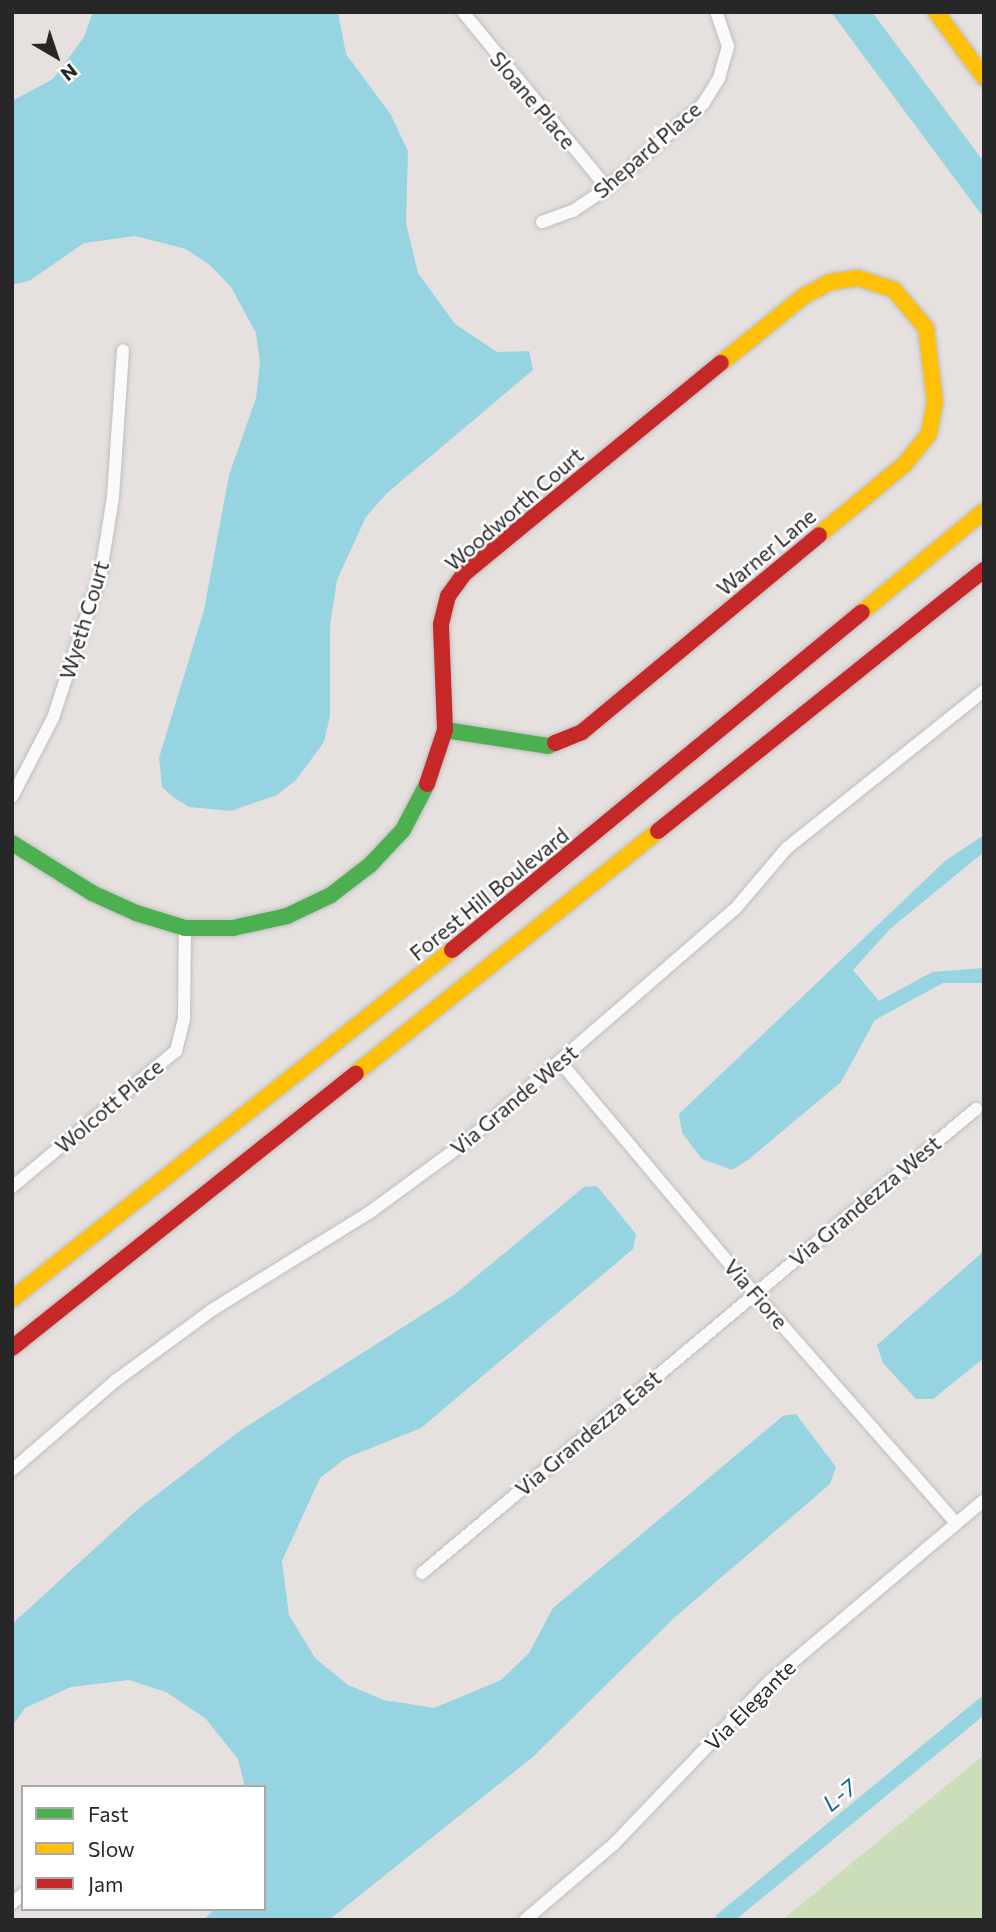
<!DOCTYPE html>
<html>
<head>
<meta charset="utf-8">
<style>
	body { margin:0 }
	#map { position:relative; width:996px; height:1932px; overflow:hidden; background:#e6e1de; font-family:Commissioner,sans-serif }
	div>[style] { position:absolute }
	[style*='--x'] { left:calc(var(--x)*1px); top:calc(var(--y)*1px); width:calc(var(--w)*1px); rotate:calc(var(--a)*1deg) }
	.green>* { inset:0; background:#cbdeb9 }
	.water>* { inset:0; background:#96d4e2 }
	.canal>* { height:16px; margin:-8px; padding:0 8px; transform-origin:8px; border-radius:8px; background:#96d4e2 }
	.roads { filter:drop-shadow(0 0 2px #bfbebf) drop-shadow(0 0 2px #bfbebf) }
	.street>* { height:12px; margin:-6px; padding:0 6px; transform-origin:6px; border-radius:6px; background:#fbfafa }
	.fast>* { height:16px; margin:-8px; padding:0 8px; transform-origin:8px; border-radius:8px; background:#4caf50 }
	.slow>* { height:16px; margin:-8px; padding:0 8px; transform-origin:8px; border-radius:8px; background:#ffc107 }
	.jam>* { height:16px; margin:-8px; padding:0 8px; transform-origin:8px; border-radius:8px; background:#c62828 }
	span { translate:-50% -50%; white-space:nowrap; text-align:center; line-height:1.15; -webkit-text-stroke:5px #fff; paint-order:stroke }
	.street-label { font-size:21px; color:#272727 }
	.water-label { font-size:23px; color:#176b8b; font-style:italic }
	.frame { position:absolute; inset:0; border:14px solid #272727; pointer-events:none }
	.legend { position:absolute; left:21px; top:1785px; width:245px; height:126px; box-sizing:border-box; background:#fff; border:2px solid #a9a9a9; margin:0; padding:9px 12px; list-style:none; font-size:21px; color:#272727 }
	.legend li { display:flex; align-items:center; gap:14px; height:35px }
	.legend b { width:35px; border:2px solid #a9a9a9 }
	.north { position:absolute; left:21px; top:21px; width:70px; height:70px; -webkit-text-stroke:5px #fff; paint-order:stroke; rotate:141deg; font-size:19px; font-weight:700; line-height:28px; text-align:center; color:#272727 }
	.north::after { content:''; display:block; margin:auto; width:24px; height:32px; background:#272727; clip-path:polygon(50% 0,100% 100%,50% 72%,0 100%) }
</style>
</head>
<body>
<div id="map">
	<div class="green">
		<div style="clip-path:polygon(984px 1755px,984px 1920px,782px 1920px)"></div>
	</div>
	<div class="water">
		<div style="clip-path:polygon(93px 12px,338px 12px,346px 54px,391px 115px,408px 151px,406px 223px,418px 273px,455px 324px,497px 352px,529px 351px,533px 370px,387px 493px,366px 517px,337px 580px,330px 626px,330px 716px,324px 742px,296px 780px,277px 795px,231px 811px,189px 807px,173px 797px,162px 787px,159px 758px,204px 610px,229px 475px,256px 398px,260px 363px,256px 333px,231px 287px,211px 266px,186px 249px,135px 236px,84px 243px,29px 281px,12px 285px,12px 101px,53px 79px,84px 37px)"></div>
		<div style="clip-path:polygon(831px 12px,872px 12px,984px 162px,984px 218px)"></div>
		<div style="clip-path:polygon(984px 835px,984px 852px,891px 928px,853px 970px,879px 1001px,932px 972px,984px 968px,984px 983px,943px 983px,875px 1020px,841px 1082px,748px 1160px,732px 1170px,702px 1159px,682px 1133px,679px 1114px,945px 861px)"></div>
		<div style="clip-path:polygon(597px 1186px,636px 1234px,633px 1249px,421px 1428px,346px 1458px,320px 1478px,282px 1561px,289px 1615px,315px 1658px,348px 1685px,384px 1700px,434px 1708px,501px 1680px,529px 1653px,553px 1608px,783px 1416px,796px 1414px,836px 1467px,830px 1484px,674px 1618px,534px 1756px,329px 1920px,203px 1920px,215px 1909px,264px 1909px,264px 1787px,245px 1787px,238px 1759px,205px 1718px,166px 1692px,129px 1680px,71px 1687px,25px 1708px,12px 1726px,12px 1624px,138px 1509px,241px 1430px,455px 1294px,584px 1187px)"></div>
		<div style="clip-path:polygon(984px 1251px,984px 1358px,933px 1399px,916px 1399px,883px 1363px,877px 1345px)"></div>
	</div>
	<div class="canal">
		<div style="--x:723;--y:1920;--w:338;--a:-39.5"></div>
	</div>
	<div class="roads">
		<div class="street">
			<div style="--x:463;--y:12;--w:227;--a:50.7"></div>
			<div style="--x:542;--y:222;--w:33;--a:-20"></div>
			<div style="--x:573;--y:211;--w:41;--a:-34.1"></div>
			<div style="--x:607;--y:188;--w:128;--a:-41.2"></div>
			<div style="--x:703;--y:104;--w:31;--a:-58"></div>
			<div style="--x:719;--y:78;--w:33;--a:-74"></div>
			<div style="--x:728;--y:46;--w:36;--a:-109"></div>
			<div style="--x:12;--y:797;--w:89;--a:-62.6"></div>
			<div style="--x:53;--y:718;--w:154;--a:-71.8"></div>
			<div style="--x:101;--y:572;--w:76;--a:-80.9"></div>
			<div style="--x:113;--y:497;--w:147;--a:-86.1"></div>
			<div style="--x:561;--y:1063;--w:300;--a:50"></div>
			<div style="--x:754;--y:1293;--w:305;--a:48.7"></div>
			<div style="--x:12;--y:1187;--w:213;--a:-39.7"></div>
			<div style="--x:176;--y:1051;--w:33;--a:-76"></div>
			<div style="--x:184;--y:1019;--w:91;--a:-89.4"></div>
			<div style="--x:12;--y:1470;--w:136;--a:-40.8"></div>
			<div style="--x:115;--y:1381;--w:120;--a:-36.2"></div>
			<div style="--x:212;--y:1310;--w:186;--a:-31.8"></div>
			<div style="--x:370;--y:1212;--w:120;--a:-36.2"></div>
			<div style="--x:467;--y:1141;--w:354;--a:-40.9"></div>
			<div style="--x:735;--y:909;--w:80;--a:-49.6"></div>
			<div style="--x:787;--y:848;--w:252;--a:-38.6"></div>
			<div style="--x:422;--y:1573;--w:723;--a:-39.95"></div>
			<div style="--x:12;--y:1903;--w:14;--a:-39"></div>
			<div style="--x:525;--y:1920;--w:117;--a:-40.5"></div>
			<div style="--x:614;--y:1844;--w:226;--a:-46.3"></div>
			<div style="--x:770;--y:1681;--w:280;--a:-40.2"></div>
		</div>
		<div class="fast">
			<div style="--x:445;--y:730;--w:104;--a:8.8"></div>
			<div style="--x:548;--y:746;--w:8;--a:-23"></div>
			<div style="--x:12;--y:843;--w:94;--a:32"></div>
			<div style="--x:92;--y:893;--w:48;--a:24.4"></div>
			<div style="--x:136;--y:913;--w:51;--a:17"></div>
			<div style="--x:185;--y:928;--w:48;--a:0"></div>
			<div style="--x:233;--y:928;--w:55;--a:-12.5"></div>
			<div style="--x:287;--y:916;--w:49;--a:-25.5"></div>
			<div style="--x:331;--y:895;--w:49;--a:-37.6"></div>
			<div style="--x:370;--y:865;--w:48;--a:-46.7"></div>
			<div style="--x:403;--y:830;--w:52;--a:-62.4"></div>
		</div>
		<div class="slow">
			<div style="--x:936;--y:12;--w:81;--a:53.6"></div>
			<div style="--x:721;--y:363;--w:107;--a:-38.9"></div>
			<div style="--x:804;--y:296;--w:30;--a:-28"></div>
			<div style="--x:830;--y:282;--w:28;--a:-8"></div>
			<div style="--x:858;--y:278;--w:38;--a:18"></div>
			<div style="--x:894;--y:290;--w:50;--a:49.9"></div>
			<div style="--x:926;--y:328;--w:75;--a:83.1"></div>
			<div style="--x:935;--y:402;--w:33;--a:101"></div>
			<div style="--x:929;--y:434;--w:38;--a:129"></div>
			<div style="--x:905;--y:464;--w:112;--a:140.5"></div>
			<div style="--x:862;--y:612;--w:158;--a:-39.6"></div>
			<div style="--x:356;--y:1073;--w:387;--a:-38.7"></div>
			<div style="--x:12;--y:1299;--w:562;--a:-38.42"></div>
		</div>
		<div class="jam">
			<div style="--x:555;--y:743;--w:29;--a:-22"></div>
			<div style="--x:582;--y:732;--w:308;--a:-39.7"></div>
			<div style="--x:427;--y:784;--w:57;--a:-71.6"></div>
			<div style="--x:445;--y:730;--w:106;--a:-92.2"></div>
			<div style="--x:441;--y:624;--w:29;--a:-76"></div>
			<div style="--x:448;--y:596;--w:29;--a:-54"></div>
			<div style="--x:465;--y:573;--w:331;--a:-39.4"></div>
			<div style="--x:658;--y:831;--w:418;--a:-38.7"></div>
			<div style="--x:452;--y:950;--w:531;--a:-39.5"></div>
			<div style="--x:12;--y:1348;--w:440;--a:-38.6"></div>
		</div>
	</div>
	<div class="street-label">
		<span style="left:533px;top:100px;rotate:50deg">Sloane Place</span>
		<span style="left:647px;top:150px;rotate:-41deg">Shepard Place</span>
		<span style="left:514px;top:509px;rotate:-41deg">Woodworth Court</span>
		<span style="left:766px;top:552px;rotate:-40deg">Warner Lane</span>
		<span style="left:84px;top:620px;rotate:-73deg">Wyeth Court</span>
		<span style="left:489px;top:894px;rotate:-39deg">Forest Hill Boulevard</span>
		<span style="left:514px;top:1100px;rotate:-40deg">Via Grande West</span>
		<span style="left:109px;top:1106px;rotate:-40deg">Wolcott Place</span>
		<span style="left:865px;top:1201px;rotate:-40deg">Via Grandezza West</span>
		<span style="left:756px;top:1294px;rotate:49deg">Via Fiore</span>
		<span style="left:588px;top:1433px;rotate:-40deg">Via Grandezza East</span>
		<span style="left:750px;top:1705px;rotate:-45deg">Via Elegante</span>
	</div>
	<div class="water-label">
		<span style="left:839px;top:1795px;rotate:-39deg">L-7</span>
	</div>
	<div class="frame"></div>
	<ul class="legend">
	<li><b style="height:9px;background:#4caf50"></b>Fast</li>
	<li><b style="height:9px;background:#ffc107"></b>Slow</li>
	<li><b style="height:9px;background:#c62828"></b>Jam</li>
	</ul>
	<div class="north">N</div>
</div>
</body>
</html>
